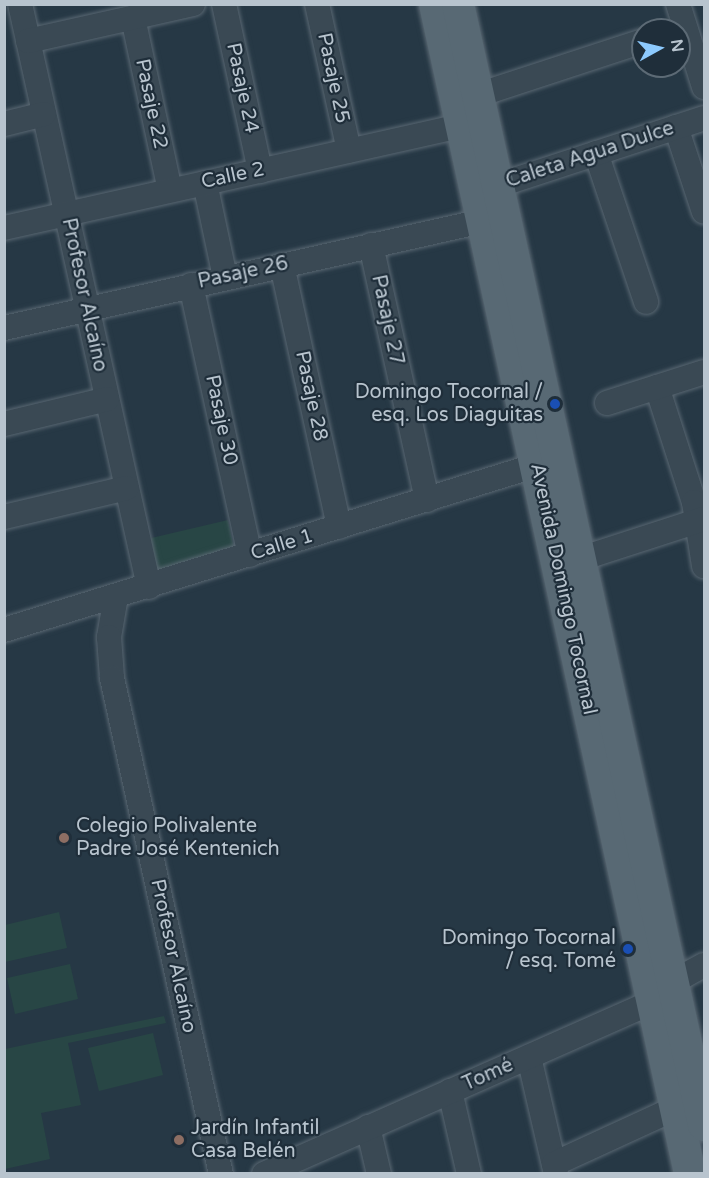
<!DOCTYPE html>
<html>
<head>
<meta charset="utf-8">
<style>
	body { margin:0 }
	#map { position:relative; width:709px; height:1178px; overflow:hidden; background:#263845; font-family:"Varela Round",sans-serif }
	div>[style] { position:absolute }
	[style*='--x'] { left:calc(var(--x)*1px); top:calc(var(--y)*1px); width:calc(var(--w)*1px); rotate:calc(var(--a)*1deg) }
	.green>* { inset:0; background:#284645 }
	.roads { filter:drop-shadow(0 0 2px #596772) drop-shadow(0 0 2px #596772) }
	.minor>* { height:24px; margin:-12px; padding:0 12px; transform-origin:12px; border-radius:12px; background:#3a4954 }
	.major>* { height:32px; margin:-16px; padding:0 16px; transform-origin:16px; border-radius:16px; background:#586974 }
	.dots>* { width:16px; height:16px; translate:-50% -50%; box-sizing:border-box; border:3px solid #1f2e3a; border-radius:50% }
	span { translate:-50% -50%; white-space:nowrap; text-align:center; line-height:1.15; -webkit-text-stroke:4.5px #1f2e3a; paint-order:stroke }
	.street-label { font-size:20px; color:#b8c4ce }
	.poi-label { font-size:20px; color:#b8c4ce }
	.right { translate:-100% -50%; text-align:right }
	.left { translate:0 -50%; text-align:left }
	.frame { position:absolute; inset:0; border:6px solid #b8c4ce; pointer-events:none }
	.north { position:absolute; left:631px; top:18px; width:60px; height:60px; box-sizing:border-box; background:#1f2e3a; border:2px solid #5c6a75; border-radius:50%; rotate:82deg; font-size:16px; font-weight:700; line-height:24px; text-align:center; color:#b8c4ce }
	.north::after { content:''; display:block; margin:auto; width:21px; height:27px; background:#8dcafe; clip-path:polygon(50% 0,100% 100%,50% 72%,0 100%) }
</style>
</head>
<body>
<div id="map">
	<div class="green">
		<div style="clip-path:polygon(228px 520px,234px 548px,154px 572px,147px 539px)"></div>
		<div style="clip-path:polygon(59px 912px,67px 948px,5px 962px,5px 925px)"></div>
		<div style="clip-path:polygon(70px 964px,78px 999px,15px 1014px,7px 978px)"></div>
		<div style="clip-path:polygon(164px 1016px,166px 1023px,68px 1043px,81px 1105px,41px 1113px,50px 1159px,5px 1169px,5px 1049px)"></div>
		<div style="clip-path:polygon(153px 1033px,163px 1075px,99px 1091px,88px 1048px)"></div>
	</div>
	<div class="roads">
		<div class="minor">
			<div style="--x:20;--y:4;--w:597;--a:77.52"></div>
			<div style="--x:224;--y:4;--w:171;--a:77.8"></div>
			<div style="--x:317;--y:4;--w:150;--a:77.7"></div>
			<div style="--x:678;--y:4;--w:87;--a:72.6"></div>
			<div style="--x:133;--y:18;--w:176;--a:77.9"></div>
			<div style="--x:28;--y:41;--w:169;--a:-12.6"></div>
			<div style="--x:478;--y:95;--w:174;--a:-18.1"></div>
			<div style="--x:4;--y:124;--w:41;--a:-14"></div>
			<div style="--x:676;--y:127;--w:89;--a:71.8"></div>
			<div style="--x:596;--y:153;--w:157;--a:71.4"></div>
			<div style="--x:205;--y:183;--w:96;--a:78"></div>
			<div style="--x:481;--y:191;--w:235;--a:-18.1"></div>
			<div style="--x:4;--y:228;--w:468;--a:-12.6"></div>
			<div style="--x:371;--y:245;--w:261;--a:77.6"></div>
			<div style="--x:282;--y:265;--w:268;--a:77.7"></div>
			<div style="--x:191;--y:285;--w:276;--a:77.7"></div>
			<div style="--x:4;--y:328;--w:490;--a:-12.6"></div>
			<div style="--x:657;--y:387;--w:121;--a:72.2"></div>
			<div style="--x:694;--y:502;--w:65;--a:81.1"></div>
			<div style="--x:607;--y:403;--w:102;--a:-17.7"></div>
			<div style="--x:4;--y:424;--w:106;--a:-13.6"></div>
			<div style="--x:4;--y:517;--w:126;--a:-13.3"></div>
			<div style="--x:580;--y:559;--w:130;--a:-17.9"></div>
			<div style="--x:116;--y:596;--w:42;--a:99.7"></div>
			<div style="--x:109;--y:637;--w:41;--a:85.8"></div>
			<div style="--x:112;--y:678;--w:508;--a:77.61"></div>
			<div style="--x:4;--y:630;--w:572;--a:-17.2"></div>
			<div style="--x:529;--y:1057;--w:120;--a:77"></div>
			<div style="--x:450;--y:1091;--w:85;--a:77.1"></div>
			<div style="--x:368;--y:1127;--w:48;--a:76.8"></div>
			<div style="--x:554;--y:1164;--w:134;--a:-24.7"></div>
			<div style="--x:264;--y:1174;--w:424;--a:-23.9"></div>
			<div style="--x:652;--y:1002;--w:29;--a:-44"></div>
			<div style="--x:673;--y:982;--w:35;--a:-29"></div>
		</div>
		<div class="major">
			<div style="--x:435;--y:4;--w:1197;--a:77.7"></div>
			<div style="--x:458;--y:4;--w:1148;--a:77.62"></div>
		</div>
	</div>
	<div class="dots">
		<div style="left:555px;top:404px;background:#1a4fb4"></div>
		<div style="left:64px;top:838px;background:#8d6e63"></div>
		<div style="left:628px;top:949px;background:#1a4fb4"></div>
		<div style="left:179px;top:1140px;background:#8d6e63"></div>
	</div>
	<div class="street-label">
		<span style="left:333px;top:78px;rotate:78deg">Pasaje 25</span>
		<span style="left:242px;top:88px;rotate:78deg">Pasaje 24</span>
		<span style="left:151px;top:104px;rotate:78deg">Pasaje 22</span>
		<span style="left:590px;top:155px;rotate:-18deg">Caleta Agua Dulce</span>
		<span style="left:233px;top:176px;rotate:-12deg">Calle 2</span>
		<span style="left:243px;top:273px;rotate:-12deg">Pasaje 26</span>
		<span style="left:84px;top:295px;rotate:78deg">Profesor Alcaíno</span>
		<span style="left:387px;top:320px;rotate:78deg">Pasaje 27</span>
		<span style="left:311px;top:396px;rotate:78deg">Pasaje 28</span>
		<span style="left:221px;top:420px;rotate:78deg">Pasaje 30</span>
		<span style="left:282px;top:545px;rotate:-17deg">Calle 1</span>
		<span style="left:563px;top:589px;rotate:78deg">Avenida Domingo Tocornal</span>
		<span style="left:173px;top:956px;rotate:78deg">Profesor Alcaíno</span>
		<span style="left:488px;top:1075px;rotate:-24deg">Tomé</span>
	</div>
	<div class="poi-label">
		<span class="right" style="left:543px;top:404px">Domingo Tocornal /<br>esq. Los Diaguitas</span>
		<span class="left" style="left:76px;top:838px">Colegio Polivalente<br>Padre José Kentenich</span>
		<span class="right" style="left:616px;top:950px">Domingo Tocornal<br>/ esq. Tomé</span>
		<span class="left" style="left:191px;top:1140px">Jardín Infantil<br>Casa Belén</span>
	</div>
	<div class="frame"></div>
	<div class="north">N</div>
</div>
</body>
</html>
